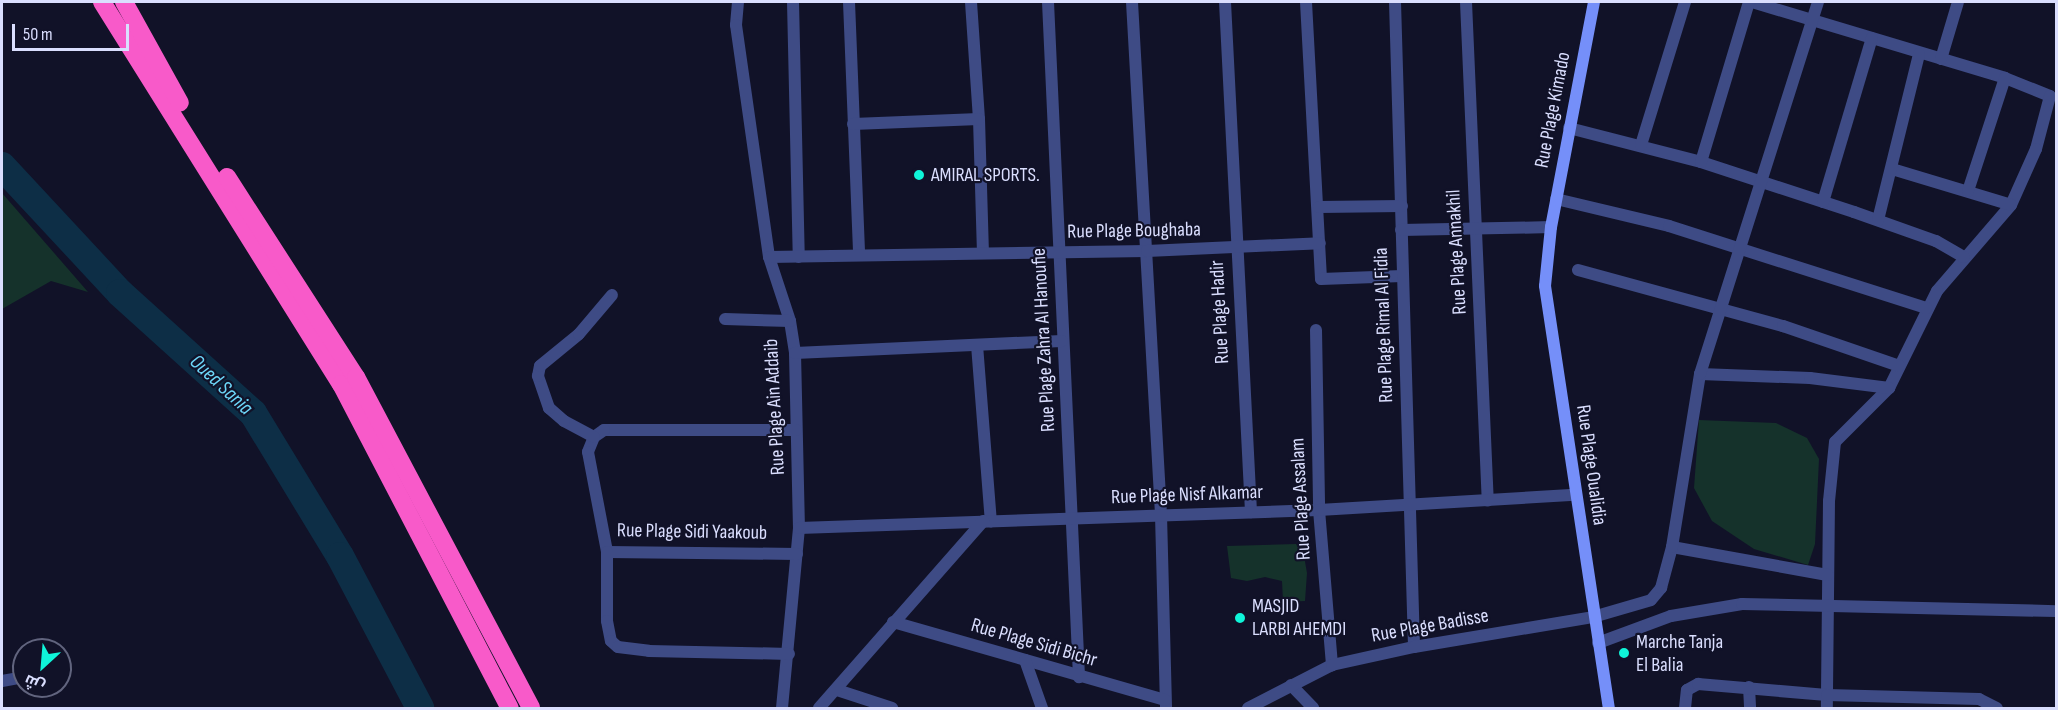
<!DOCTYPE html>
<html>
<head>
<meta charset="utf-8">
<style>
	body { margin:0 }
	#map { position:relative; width:2058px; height:710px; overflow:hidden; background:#111228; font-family:"Sofia Sans Condensed",Cairo,sans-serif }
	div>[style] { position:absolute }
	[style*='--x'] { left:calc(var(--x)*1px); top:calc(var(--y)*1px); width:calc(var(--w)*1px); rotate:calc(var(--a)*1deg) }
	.green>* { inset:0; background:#15322b }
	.river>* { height:28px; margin:-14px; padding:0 14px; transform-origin:14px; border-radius:14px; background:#0d2e46 }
	.street>* { height:12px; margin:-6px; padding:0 6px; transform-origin:6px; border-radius:6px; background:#3e4b85 }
	.secondary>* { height:12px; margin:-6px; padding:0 6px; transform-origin:6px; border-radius:6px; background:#758ff9 }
	.highway>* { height:18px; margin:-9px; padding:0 9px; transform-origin:9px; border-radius:9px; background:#f85ac9 }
	.dots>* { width:16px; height:16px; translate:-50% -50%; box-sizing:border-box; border:3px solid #111228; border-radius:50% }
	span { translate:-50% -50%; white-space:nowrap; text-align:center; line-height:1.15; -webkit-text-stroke:4.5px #111228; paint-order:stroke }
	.street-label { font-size:20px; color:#dadefe }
	.poi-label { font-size:20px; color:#dadefe }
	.left { translate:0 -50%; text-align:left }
	.water-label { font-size:21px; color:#6dd7f9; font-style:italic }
	.frame { position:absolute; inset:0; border:3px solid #dadefe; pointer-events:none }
	.north { position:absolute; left:12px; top:638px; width:60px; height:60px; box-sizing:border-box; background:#111228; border:2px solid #61647e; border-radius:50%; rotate:206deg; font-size:16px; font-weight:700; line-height:24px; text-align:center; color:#dadefe }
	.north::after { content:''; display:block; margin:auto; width:21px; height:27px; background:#0ff5d9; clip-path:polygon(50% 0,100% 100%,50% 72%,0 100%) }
	.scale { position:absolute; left:12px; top:24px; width:117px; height:27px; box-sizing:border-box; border:3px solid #dadefe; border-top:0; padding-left:8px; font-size:18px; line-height:21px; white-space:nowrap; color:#dadefe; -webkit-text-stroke:4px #111228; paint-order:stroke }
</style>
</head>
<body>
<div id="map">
	<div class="green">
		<div style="clip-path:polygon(2px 193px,88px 292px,51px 281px,2px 309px)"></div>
		<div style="clip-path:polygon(1699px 420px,1776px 423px,1807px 438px,1819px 459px,1815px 544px,1808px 565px,1754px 549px,1712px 521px,1694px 488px)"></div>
		<div style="clip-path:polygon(1296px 544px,1304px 556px,1307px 573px,1305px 601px,1283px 602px,1282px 581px,1265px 577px,1247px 581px,1231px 578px,1227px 546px)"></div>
	</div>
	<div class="river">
		<div style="--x:2;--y:166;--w:173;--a:47.1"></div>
		<div style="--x:120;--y:293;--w:179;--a:42.1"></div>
		<div style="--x:253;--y:413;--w:167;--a:58.7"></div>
		<div style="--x:340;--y:556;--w:172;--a:62.2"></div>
	</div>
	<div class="street">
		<div style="--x:738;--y:2;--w:23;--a:95"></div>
		<div style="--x:736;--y:25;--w:234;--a:81.9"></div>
		<div style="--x:769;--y:257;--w:67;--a:71.8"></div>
		<div style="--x:790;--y:321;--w:32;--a:81"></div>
		<div style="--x:795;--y:353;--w:175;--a:88.7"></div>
		<div style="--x:799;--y:528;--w:181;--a:95.4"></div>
		<div style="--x:793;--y:2;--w:255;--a:88.7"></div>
		<div style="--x:849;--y:2;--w:251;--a:87.7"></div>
		<div style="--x:971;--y:2;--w:117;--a:86.1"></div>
		<div style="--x:979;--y:119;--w:133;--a:88.3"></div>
		<div style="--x:1048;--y:2;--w:676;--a:87.37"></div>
		<div style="--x:1132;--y:2;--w:514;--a:86.76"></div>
		<div style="--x:1161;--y:515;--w:193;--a:88.5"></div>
		<div style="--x:1225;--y:2;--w:511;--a:87.08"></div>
		<div style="--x:1306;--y:2;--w:277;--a:86.9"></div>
		<div style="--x:1321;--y:279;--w:81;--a:-2.1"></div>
		<div style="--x:1395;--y:2;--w:645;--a:88.31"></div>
		<div style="--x:1466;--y:2;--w:499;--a:87.5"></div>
		<div style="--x:1752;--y:2;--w:264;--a:16.7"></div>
		<div style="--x:2005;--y:78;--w:48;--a:21.8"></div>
		<div style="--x:2050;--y:96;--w:55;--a:104.8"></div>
		<div style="--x:2036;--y:149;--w:61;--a:114.1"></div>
		<div style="--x:2011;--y:205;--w:113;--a:130.7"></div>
		<div style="--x:1937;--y:291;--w:108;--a:116.3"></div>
		<div style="--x:1889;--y:388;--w:76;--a:135"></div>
		<div style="--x:1835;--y:442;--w:59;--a:95.8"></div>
		<div style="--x:1829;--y:501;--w:207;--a:90.6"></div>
		<div style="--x:1941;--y:59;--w:59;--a:-73.4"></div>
		<div style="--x:853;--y:124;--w:126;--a:-2.3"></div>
		<div style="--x:1569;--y:128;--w:136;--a:14.4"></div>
		<div style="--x:1701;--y:162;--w:161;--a:18.1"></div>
		<div style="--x:1854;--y:212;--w:87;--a:19.5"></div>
		<div style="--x:1936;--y:241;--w:32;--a:30"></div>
		<div style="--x:1641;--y:145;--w:150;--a:-72.9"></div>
		<div style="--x:1701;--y:162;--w:167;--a:-73.3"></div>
		<div style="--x:1892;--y:169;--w:124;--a:16.8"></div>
		<div style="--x:1968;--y:191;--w:119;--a:-71.9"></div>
		<div style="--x:1556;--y:199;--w:116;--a:13.4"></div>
		<div style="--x:1669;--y:226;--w:270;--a:17.7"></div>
		<div style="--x:1823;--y:202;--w:171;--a:-73.4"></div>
		<div style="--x:1319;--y:207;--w:83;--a:-0.7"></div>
		<div style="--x:1878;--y:220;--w:171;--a:-76.1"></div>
		<div style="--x:1401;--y:230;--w:150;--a:-1.1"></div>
		<div style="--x:769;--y:257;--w:378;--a:-0.9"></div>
		<div style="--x:1147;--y:251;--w:173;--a:-2.6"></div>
		<div style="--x:1578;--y:270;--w:213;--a:15.3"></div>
		<div style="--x:1783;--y:326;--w:123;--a:19"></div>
		<div style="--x:725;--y:319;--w:65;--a:1.8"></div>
		<div style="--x:1316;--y:330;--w:180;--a:89"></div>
		<div style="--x:1319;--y:510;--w:156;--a:85.2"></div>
		<div style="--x:977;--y:345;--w:177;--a:85.5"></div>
		<div style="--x:795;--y:353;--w:267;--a:-2.6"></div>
		<div style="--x:1700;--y:374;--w:110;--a:2.1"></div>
		<div style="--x:1810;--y:378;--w:80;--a:7.2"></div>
		<div style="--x:796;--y:430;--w:192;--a:180"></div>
		<div style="--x:604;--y:430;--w:12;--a:145"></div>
		<div style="--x:594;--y:437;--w:16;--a:112"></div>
		<div style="--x:588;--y:452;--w:102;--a:79.2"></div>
		<div style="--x:607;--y:552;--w:190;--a:0.6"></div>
		<div style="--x:594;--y:437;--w:34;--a:-152"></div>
		<div style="--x:564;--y:421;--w:20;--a:-139"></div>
		<div style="--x:549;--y:408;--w:34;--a:-109"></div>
		<div style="--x:538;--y:376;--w:10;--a:-79"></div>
		<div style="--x:540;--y:366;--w:50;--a:-39.4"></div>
		<div style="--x:579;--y:334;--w:51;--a:-49.8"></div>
		<div style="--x:799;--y:528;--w:520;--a:-1.98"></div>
		<div style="--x:1319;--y:510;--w:256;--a:-3.4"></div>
		<div style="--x:1672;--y:547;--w:158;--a:10.2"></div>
		<div style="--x:607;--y:552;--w:69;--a:90"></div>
		<div style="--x:607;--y:621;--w:20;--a:79"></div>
		<div style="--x:611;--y:641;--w:9;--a:41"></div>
		<div style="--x:618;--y:647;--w:31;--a:7"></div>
		<div style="--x:649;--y:651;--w:140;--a:1.2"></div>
		<div style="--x:893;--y:622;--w:283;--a:16"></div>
		<div style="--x:1598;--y:643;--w:78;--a:-20.3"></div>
		<div style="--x:1671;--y:616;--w:72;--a:-9.6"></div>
		<div style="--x:1742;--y:604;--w:314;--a:1.3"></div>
		<div style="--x:1025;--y:660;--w:51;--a:70.5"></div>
		<div style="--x:2;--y:681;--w:22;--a:-10"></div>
		<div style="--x:1291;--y:685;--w:32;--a:46"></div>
		<div style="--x:1749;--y:687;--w:21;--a:87"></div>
		<div style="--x:837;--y:690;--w:58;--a:18.1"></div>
		<div style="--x:819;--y:708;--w:249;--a:-48.7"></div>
		<div style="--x:1248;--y:708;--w:94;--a:-27.1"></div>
		<div style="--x:1332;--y:665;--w:84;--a:-12.4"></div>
		<div style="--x:1414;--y:647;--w:181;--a:-9.5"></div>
		<div style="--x:1593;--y:617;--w:60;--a:-16.3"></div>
		<div style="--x:1651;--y:600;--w:16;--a:-50"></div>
		<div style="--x:1661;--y:588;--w:42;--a:-75"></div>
		<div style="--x:1672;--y:547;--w:175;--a:-80.8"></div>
		<div style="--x:1700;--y:374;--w:390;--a:-72.4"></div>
		<div style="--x:1685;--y:708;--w:18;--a:-84"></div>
		<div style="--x:1687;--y:690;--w:13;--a:-29"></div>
		<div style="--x:1698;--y:684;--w:129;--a:4.9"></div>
		<div style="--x:1827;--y:695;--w:152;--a:1.5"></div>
		<div style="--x:1979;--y:699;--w:20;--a:27"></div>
	</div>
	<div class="secondary">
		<div style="--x:1594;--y:2;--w:229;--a:100.8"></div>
		<div style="--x:1551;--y:227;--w:59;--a:95.8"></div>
		<div style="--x:1545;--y:286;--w:427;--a:81.4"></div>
	</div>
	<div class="highway">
		<div style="--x:102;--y:2;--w:451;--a:58"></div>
		<div style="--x:341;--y:384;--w:365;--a:62.5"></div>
		<div style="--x:124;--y:2;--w:115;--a:61"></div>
		<div style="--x:227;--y:177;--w:238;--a:57.2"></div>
		<div style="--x:356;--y:377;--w:374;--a:62.1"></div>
	</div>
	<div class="dots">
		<div style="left:919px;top:175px;background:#0ff5d9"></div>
		<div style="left:1240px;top:618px;background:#0ff5d9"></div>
		<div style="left:1624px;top:653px;background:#0ff5d9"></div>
	</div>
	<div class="street-label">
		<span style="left:1553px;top:110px;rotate:-79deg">Rue Plage Kimado</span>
		<span style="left:1134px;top:231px;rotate:-1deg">Rue Plage Boughaba</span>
		<span style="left:1457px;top:252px;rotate:-93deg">Rue Plage Annakhil</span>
		<span style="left:1220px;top:312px;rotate:-93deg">Rue Plage Hadir</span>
		<span style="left:1384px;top:325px;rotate:-92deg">Rue Plage Rimal Al Fidia</span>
		<span style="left:1044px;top:340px;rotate:-93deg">Rue Plage Zahra Al Hanoufie</span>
		<span style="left:775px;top:407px;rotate:-93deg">Rue Plage Ain Addaib</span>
		<span style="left:1591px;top:465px;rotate:82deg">Rue Plage Oualidia</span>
		<span style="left:1187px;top:495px;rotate:-2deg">Rue Plage Nisf Alkamar</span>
		<span style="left:1301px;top:499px;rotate:-93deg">Rue Plage Assalam</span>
		<span style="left:692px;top:532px;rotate:1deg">Rue Plage Sidi Yaakoub</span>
		<span style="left:1430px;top:626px;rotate:-10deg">Rue Plage Badisse</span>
		<span style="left:1034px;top:643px;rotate:16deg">Rue Plage Sidi Bichr</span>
	</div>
	<div class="poi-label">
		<span class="left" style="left:931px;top:175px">AMIRAL SPORTS.</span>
		<span class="left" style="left:1252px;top:618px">MASJID<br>LARBI AHEMDI</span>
		<span class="left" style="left:1636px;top:654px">Marche Tanja<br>El Balia</span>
	</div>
	<div class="water-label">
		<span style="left:221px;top:385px;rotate:43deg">Oued Sania</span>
	</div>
	<div class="frame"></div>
	<div class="north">ش</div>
	<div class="scale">50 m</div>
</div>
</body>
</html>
